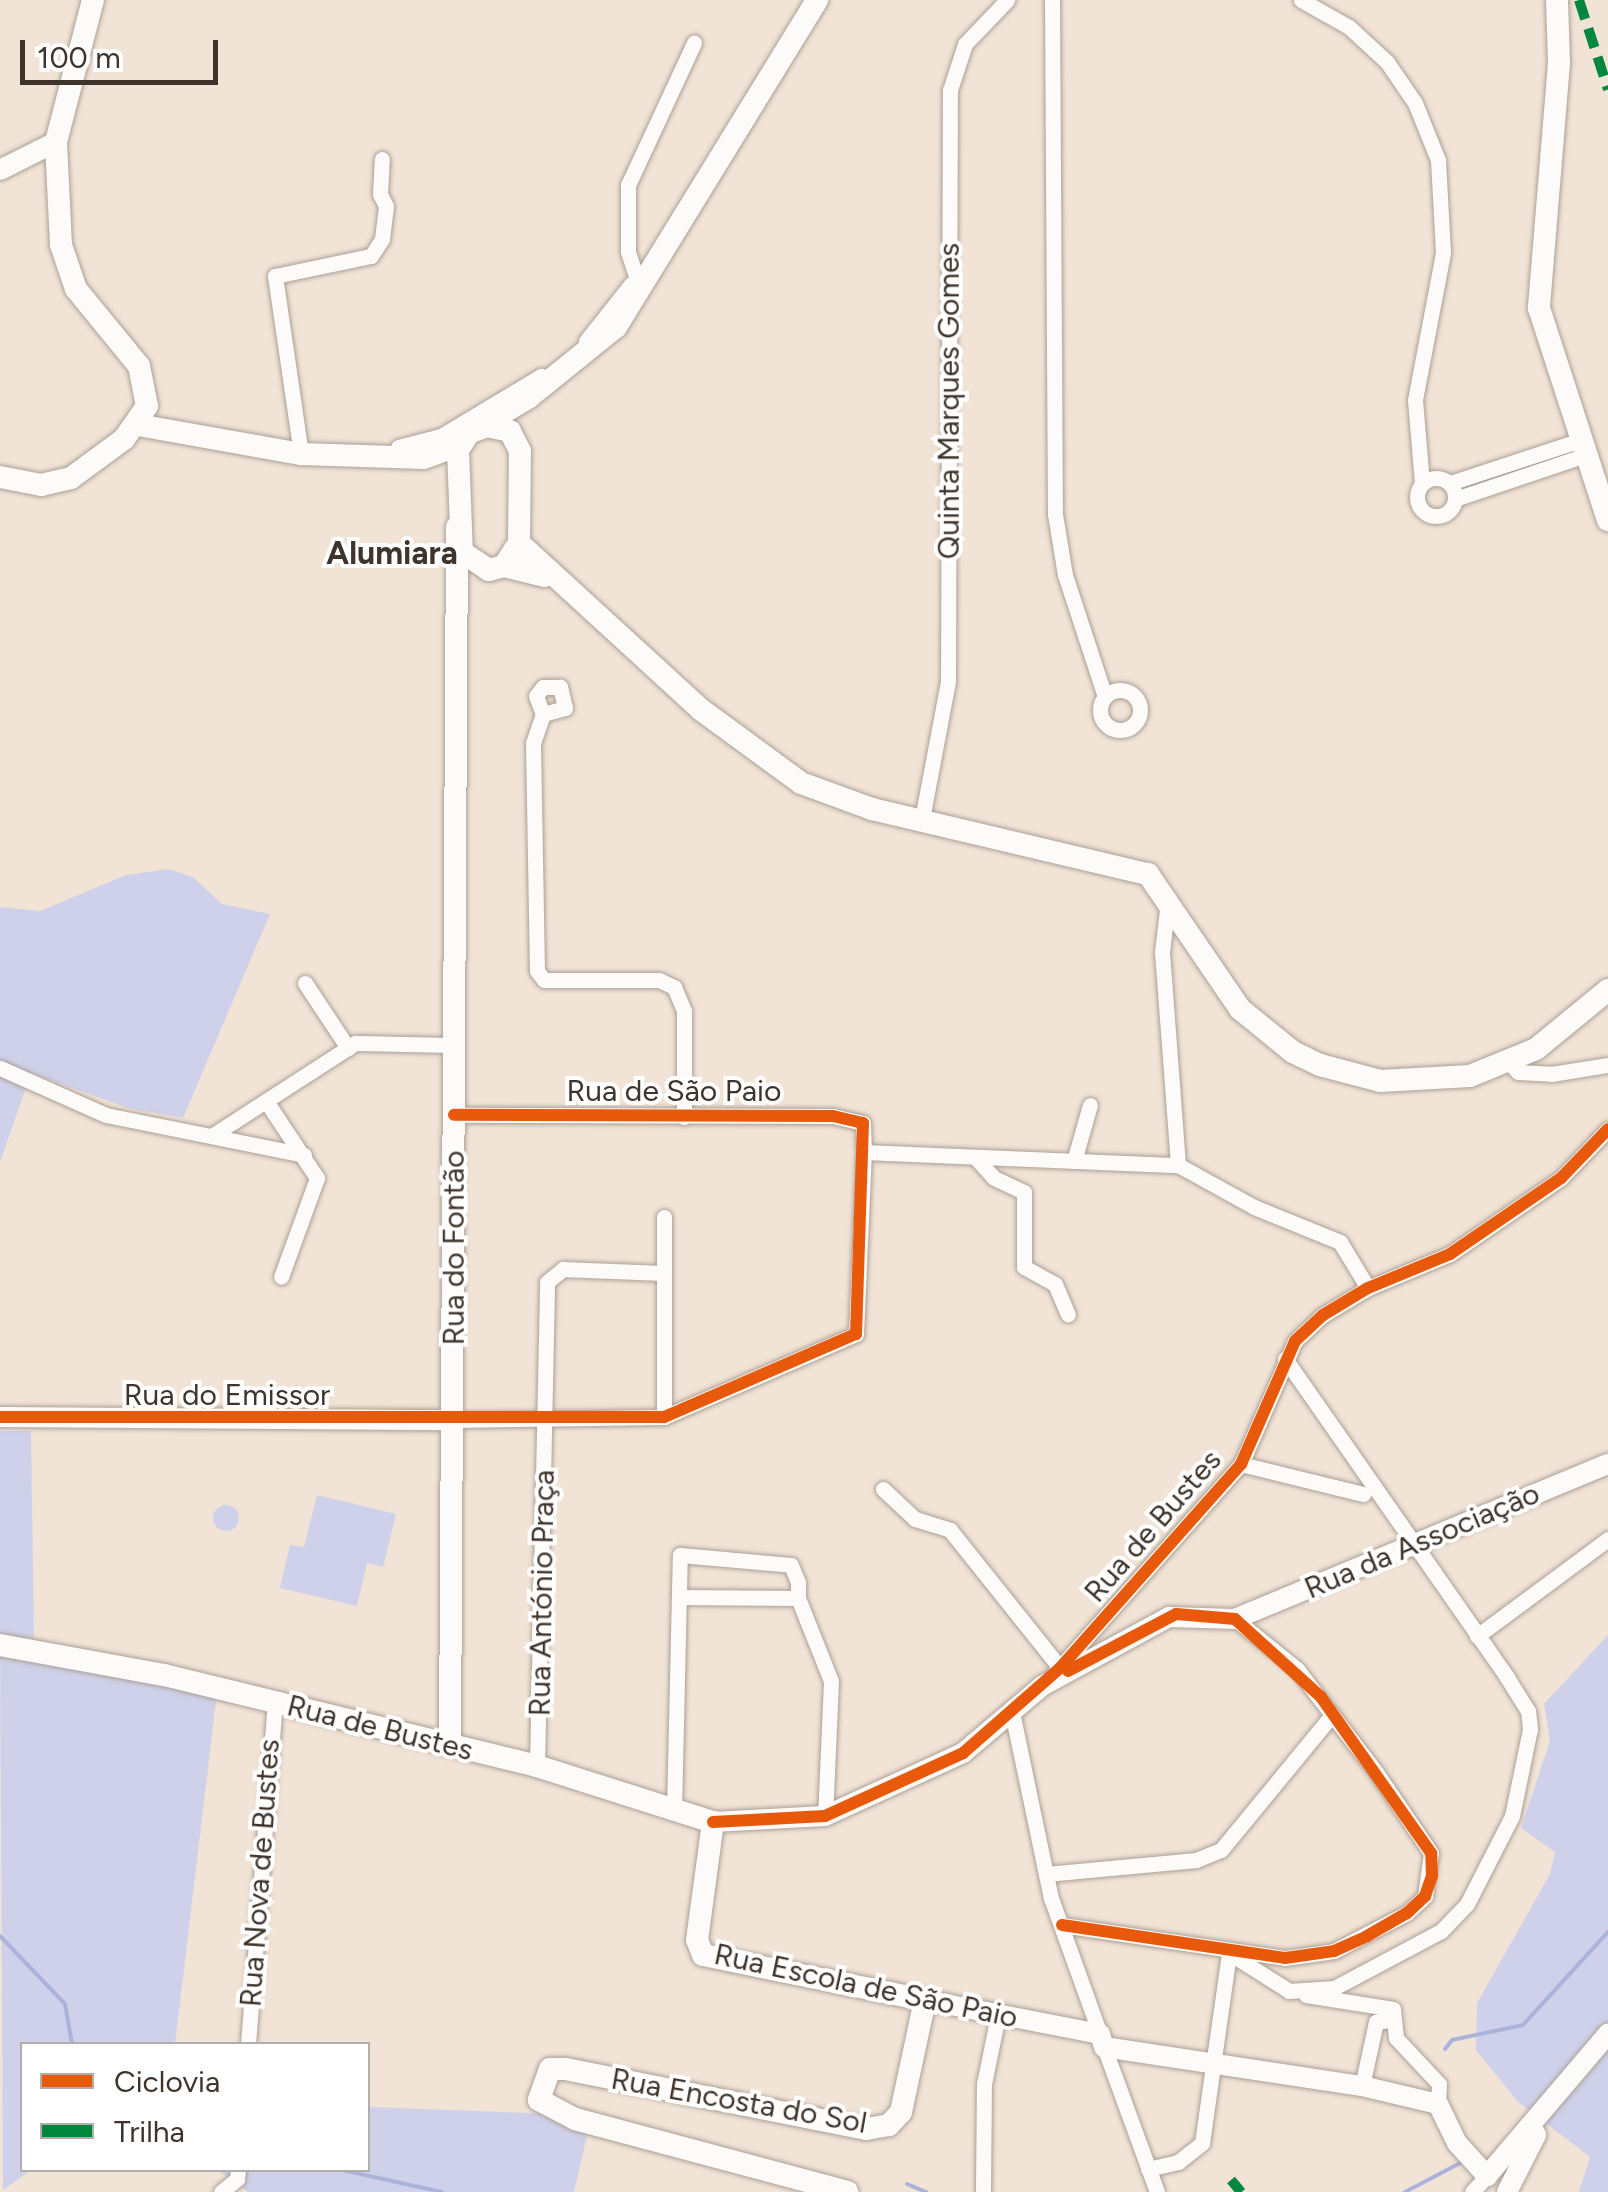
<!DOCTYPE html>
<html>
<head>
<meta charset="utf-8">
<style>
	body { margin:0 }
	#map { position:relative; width:1608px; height:2192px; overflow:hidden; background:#f1e3d6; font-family:Figtree,sans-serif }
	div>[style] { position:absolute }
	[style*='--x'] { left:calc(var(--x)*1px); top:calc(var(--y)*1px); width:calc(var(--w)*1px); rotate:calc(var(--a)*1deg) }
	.green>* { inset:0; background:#cfd1ea }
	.round { border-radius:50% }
	.stream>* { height:4px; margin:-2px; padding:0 2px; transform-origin:2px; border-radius:2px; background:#acb3db }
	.roads { filter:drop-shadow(0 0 2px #aba096) drop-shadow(0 0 2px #aba096) }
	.minor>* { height:15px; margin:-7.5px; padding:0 7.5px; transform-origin:7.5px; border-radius:7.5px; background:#fdfbf9 }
	.minor>.ring { margin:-7.5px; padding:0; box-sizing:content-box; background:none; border:15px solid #fdfbf9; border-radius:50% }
	.tertiary>* { height:20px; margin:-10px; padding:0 10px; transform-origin:10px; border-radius:10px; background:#fdfbf9 }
	.secondary>* { height:22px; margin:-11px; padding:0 11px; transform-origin:11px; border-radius:11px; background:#fdfbf9 }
	.quiet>* { height:10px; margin-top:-5px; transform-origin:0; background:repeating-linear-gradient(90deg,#00873e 0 20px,transparent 0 30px) }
	.cycleway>* { height:12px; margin:-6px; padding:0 6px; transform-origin:6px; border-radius:6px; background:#e8590c }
	span { translate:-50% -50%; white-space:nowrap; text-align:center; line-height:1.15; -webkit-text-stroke:8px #fff; paint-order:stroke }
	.street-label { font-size:30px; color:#3f342b }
	.neighbourhood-label { font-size:32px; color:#3f342b; font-weight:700 }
	.legend { position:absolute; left:20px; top:2042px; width:350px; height:130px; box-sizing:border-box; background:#fff; border:2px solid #b2aeaa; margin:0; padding:12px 18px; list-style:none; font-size:30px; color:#3f342b }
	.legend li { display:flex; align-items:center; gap:20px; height:50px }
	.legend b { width:50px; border:2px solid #b2aeaa }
	.scale { position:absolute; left:20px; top:40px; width:198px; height:45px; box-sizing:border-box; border:5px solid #3f342b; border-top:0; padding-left:12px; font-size:30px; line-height:35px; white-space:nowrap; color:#3f342b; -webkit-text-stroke:8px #fff; paint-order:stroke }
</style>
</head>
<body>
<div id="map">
	<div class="green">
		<div style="clip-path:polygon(168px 869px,193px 877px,222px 904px,270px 914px,183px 1118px,128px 1108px,31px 1073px,0 1162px,0 907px,40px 911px,126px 875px)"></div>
		<div style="clip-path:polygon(0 1431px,31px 1431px,34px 1638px,0 1637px)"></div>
		<div style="clip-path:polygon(317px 1495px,396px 1514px,383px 1567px,367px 1563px,357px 1606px,280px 1588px,290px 1545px,304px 1547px)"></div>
		<div class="round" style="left:213px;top:1505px;width:26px;height:26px"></div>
		<div style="clip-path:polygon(1608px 1635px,1608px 2192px,1579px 2192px,1590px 2157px,1518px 2102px,1476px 2050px,1477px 2003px,1550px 1874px,1555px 1852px,1521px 1828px,1550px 1741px,1544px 1704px)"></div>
		<div style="clip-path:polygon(0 1648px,217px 1693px,175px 2044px,22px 2044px,22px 2170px,31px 2170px,3px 2190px)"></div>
		<div style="clip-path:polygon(368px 2107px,554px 2114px,587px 2136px,574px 2192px,248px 2192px,218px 2170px,368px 2170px)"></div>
	</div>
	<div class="stream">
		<div style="--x:0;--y:1936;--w:94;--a:46.3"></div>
		<div style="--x:65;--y:2004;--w:41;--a:80.1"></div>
		<div style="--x:1445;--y:2049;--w:11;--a:-52"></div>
		<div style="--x:1452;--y:2040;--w:73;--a:-11.9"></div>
		<div style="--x:1523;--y:2025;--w:126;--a:-47.6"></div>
		<div style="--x:342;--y:2170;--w:102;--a:12.4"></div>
		<div style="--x:907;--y:2184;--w:21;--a:23"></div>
		<div style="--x:1405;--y:2192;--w:64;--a:-27.8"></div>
	</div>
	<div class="roads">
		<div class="minor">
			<div style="--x:1052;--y:0;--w:514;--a:89.67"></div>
			<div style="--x:1055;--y:514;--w:62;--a:80.7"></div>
			<div style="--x:1065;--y:575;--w:128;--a:71.8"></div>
			<div style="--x:1301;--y:0;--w:55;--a:29.4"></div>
			<div style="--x:1349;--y:27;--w:52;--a:42.6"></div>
			<div style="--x:1387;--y:62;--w:50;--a:55.7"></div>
			<div style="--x:1415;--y:103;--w:61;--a:68"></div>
			<div style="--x:1438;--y:160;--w:93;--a:86.9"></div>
			<div style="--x:1443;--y:253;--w:150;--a:100.8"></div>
			<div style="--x:1415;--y:400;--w:83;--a:85.2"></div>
			<div style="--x:641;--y:291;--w:41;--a:-108.4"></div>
			<div style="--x:628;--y:252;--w:67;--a:-90"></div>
			<div style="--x:628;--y:185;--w:157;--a:-65.1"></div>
			<div style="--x:586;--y:341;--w:73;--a:-51.7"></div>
			<div style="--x:398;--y:447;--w:44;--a:-14.3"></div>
			<div style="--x:441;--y:436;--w:117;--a:-31"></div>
			<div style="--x:301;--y:454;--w:180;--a:-98.3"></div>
			<div style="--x:275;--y:276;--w:98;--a:-11.8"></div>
			<div style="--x:371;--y:256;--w:20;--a:-57"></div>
			<div style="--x:382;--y:239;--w:33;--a:-83"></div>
			<div style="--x:386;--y:206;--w:13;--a:-117"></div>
			<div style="--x:380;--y:194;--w:35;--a:-87"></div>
			<div class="ring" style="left:1417px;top:478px;width:23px;height:23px"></div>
			<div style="--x:1450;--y:483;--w:138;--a:-18.2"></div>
			<div style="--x:1455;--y:499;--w:138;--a:-18.6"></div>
			<div class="ring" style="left:1100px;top:690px;width:25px;height:25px"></div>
			<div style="--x:543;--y:714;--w:23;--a:-15"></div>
			<div style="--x:565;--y:708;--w:22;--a:-103"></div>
			<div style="--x:560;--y:687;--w:17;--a:180"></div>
			<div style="--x:543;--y:687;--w:11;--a:128"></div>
			<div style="--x:536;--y:696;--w:19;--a:69"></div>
			<div style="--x:543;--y:714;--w:31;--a:109"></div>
			<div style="--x:533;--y:743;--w:228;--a:89"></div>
			<div style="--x:537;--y:971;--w:11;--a:52"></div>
			<div style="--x:544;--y:980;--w:115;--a:0"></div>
			<div style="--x:659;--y:980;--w:17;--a:25"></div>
			<div style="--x:674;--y:987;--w:26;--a:67"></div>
			<div style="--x:684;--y:1011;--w:106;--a:90"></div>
			<div style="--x:922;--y:819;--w:140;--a:-79.3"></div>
			<div style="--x:948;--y:681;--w:591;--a:-89.81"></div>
			<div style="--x:950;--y:90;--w:48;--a:-71.9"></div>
			<div style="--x:965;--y:44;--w:61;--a:-46.3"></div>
			<div style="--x:1168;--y:901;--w:51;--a:96.7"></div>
			<div style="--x:1162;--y:952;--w:214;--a:85.7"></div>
			<div style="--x:305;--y:983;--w:78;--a:56.5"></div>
			<div style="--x:1509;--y:1062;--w:13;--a:48"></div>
			<div style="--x:1518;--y:1072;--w:33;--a:3"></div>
			<div style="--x:1551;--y:1074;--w:58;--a:-9"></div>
			<div style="--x:0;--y:1068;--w:116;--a:23.9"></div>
			<div style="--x:106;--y:1115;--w:202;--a:11.4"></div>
			<div style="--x:268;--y:1104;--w:89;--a:56.5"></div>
			<div style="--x:317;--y:1178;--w:105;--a:110"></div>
			<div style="--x:213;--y:1135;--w:169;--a:-32.9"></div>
			<div style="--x:355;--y:1043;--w:99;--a:1.2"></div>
			<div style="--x:864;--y:1152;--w:314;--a:2.4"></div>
			<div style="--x:1178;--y:1165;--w:87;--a:28.9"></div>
			<div style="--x:1254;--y:1207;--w:93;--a:22.1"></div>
			<div style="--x:1340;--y:1242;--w:54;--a:58.7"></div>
			<div style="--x:975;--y:1157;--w:28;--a:48"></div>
			<div style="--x:994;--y:1178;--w:33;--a:25"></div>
			<div style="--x:1024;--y:1192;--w:75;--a:90"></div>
			<div style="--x:1024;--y:1267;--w:35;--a:29"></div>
			<div style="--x:1055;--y:1284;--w:33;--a:67"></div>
			<div style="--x:1074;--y:1161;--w:58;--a:-74.1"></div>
			<div style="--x:664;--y:1217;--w:200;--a:90"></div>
			<div style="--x:453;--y:1420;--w:211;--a:-0.8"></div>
			<div style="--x:664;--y:1417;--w:209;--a:-23.4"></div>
			<div style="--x:856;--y:1334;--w:182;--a:-87.5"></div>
			<div style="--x:864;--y:1152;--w:29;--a:-92"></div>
			<div style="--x:863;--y:1123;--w:31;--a:-167"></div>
			<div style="--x:833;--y:1116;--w:379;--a:-179.8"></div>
			<div style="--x:1241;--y:1464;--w:126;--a:13.8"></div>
			<div style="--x:883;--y:1489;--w:44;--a:43.2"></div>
			<div style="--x:915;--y:1519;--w:37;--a:17"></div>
			<div style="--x:950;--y:1530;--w:176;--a:51.4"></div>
			<div style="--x:798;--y:1598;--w:89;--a:68.3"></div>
			<div style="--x:831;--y:1681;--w:135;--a:92.5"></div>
			<div style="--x:1477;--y:1636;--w:163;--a:-36.5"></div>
			<div style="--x:1052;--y:1676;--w:284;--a:-48.3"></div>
			<div style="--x:1241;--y:1464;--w:134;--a:-66.3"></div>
			<div style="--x:1295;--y:1341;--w:38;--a:-43"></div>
			<div style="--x:1323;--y:1315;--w:52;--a:-31"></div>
			<div style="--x:1368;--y:1288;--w:89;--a:-22.5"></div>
			<div style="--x:1450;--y:1254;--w:135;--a:-34.4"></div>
			<div style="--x:1561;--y:1178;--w:68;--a:-46.2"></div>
			<div style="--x:1012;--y:1712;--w:190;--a:78.2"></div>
			<div style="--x:1051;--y:1898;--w:145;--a:70.2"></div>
			<div style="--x:537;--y:1766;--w:484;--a:-88.8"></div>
			<div style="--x:547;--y:1282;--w:21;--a:-39"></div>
			<div style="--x:563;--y:1269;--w:99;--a:2.3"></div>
			<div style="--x:674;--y:1812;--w:257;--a:-88.7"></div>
			<div style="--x:680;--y:1555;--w:111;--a:5.1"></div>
			<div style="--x:791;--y:1565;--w:18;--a:68"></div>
			<div style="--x:798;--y:1582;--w:16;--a:90"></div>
			<div style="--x:798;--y:1598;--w:119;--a:-179.5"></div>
			<div style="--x:1046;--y:1874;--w:151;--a:-5.3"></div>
			<div style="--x:1196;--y:1860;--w:27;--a:-22"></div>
			<div style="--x:1221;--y:1850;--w:175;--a:-50.6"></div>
			<div style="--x:1062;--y:1925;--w:225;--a:8.4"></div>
			<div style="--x:1285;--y:1958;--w:49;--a:-8.1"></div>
			<div style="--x:1334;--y:1951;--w:82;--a:-27.5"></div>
			<div style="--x:1407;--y:1913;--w:25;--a:-43"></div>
			<div style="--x:1425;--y:1896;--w:43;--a:-82.1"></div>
			<div style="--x:1431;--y:1853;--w:98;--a:-124.2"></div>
			<div style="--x:1376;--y:1772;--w:130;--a:-127.5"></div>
			<div style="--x:1297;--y:1669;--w:80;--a:-141.1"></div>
			<div style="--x:1229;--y:1953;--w:71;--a:32.3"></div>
			<div style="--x:1289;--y:1991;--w:45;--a:-3.8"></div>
			<div style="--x:1334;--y:1988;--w:121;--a:-28"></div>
			<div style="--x:1441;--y:1931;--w:37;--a:-46"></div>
			<div style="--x:1467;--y:1904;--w:99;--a:-62.9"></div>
			<div style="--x:1512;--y:1816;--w:89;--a:-78.3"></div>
			<div style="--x:1530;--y:1729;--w:18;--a:-96"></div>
			<div style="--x:1528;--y:1711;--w:40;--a:-122"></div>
			<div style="--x:1507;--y:1677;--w:388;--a:-124.9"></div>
			<div style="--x:1306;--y:1995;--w:88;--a:9.1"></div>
			<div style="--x:1393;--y:2009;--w:29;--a:84"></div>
			<div style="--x:1396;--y:2038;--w:63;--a:46.9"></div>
			<div style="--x:1439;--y:2084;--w:20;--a:93"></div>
			<div style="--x:248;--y:2044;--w:343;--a:-85.5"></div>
			<div style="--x:1104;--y:2047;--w:154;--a:69.9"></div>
			<div style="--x:1362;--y:2086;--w:66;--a:-77.7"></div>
			<div style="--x:1376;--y:2022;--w:15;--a:-8"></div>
			<div style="--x:1148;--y:2169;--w:31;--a:-13"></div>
			<div style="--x:1178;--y:2162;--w:31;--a:-38"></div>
			<div style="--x:1202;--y:2143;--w:192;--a:-81.9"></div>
			<div style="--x:221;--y:2192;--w:21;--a:-39"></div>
			<div style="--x:237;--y:2179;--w:9;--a:-84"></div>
			<div style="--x:983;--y:2192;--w:108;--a:-89.5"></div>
			<div style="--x:984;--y:2084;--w:70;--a:-78.5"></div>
			<div style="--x:1472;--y:2192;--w:22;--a:-47"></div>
		</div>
		<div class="tertiary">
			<div style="--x:0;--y:170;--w:63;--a:-26.6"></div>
			<div style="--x:0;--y:1417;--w:453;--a:0.4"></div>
			<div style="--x:713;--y:1822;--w:112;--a:-3.1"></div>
			<div style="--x:825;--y:1816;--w:152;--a:-24.5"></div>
			<div style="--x:963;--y:1753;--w:104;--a:-40.3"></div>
			<div style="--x:1042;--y:1686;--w:145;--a:-28.5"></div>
			<div style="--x:1169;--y:1617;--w:66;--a:1.7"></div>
			<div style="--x:1235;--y:1619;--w:404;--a:-22.6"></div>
			<div style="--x:925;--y:2000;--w:178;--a:11"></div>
			<div style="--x:1100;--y:2034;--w:14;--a:73"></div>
			<div style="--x:1104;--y:2047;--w:261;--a:8.6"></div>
			<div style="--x:1362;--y:2086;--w:78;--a:13.3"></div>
			<div style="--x:1438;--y:2104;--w:43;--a:64"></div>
			<div style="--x:1457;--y:2143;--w:45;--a:47.7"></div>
			<div style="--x:1487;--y:2176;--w:187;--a:-49.6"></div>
			<div style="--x:1507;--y:2192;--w:64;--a:-63"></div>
			<div style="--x:1536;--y:2135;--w:11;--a:-117"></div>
		</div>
		<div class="secondary">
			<div style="--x:1557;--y:0;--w:63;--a:88.2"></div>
			<div style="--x:1559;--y:63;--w:246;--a:94.7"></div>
			<div style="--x:1539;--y:308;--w:223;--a:72"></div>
			<div style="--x:138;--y:425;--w:166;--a:10.1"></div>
			<div style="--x:301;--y:454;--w:123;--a:1.9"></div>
			<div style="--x:424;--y:458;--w:38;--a:-20"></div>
			<div style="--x:469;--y:433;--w:69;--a:-30.7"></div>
			<div style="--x:528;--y:398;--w:113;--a:-38.9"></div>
			<div style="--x:616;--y:327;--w:384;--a:-58.4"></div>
			<div style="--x:0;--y:477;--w:42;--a:11"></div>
			<div style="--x:41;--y:485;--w:31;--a:-13"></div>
			<div style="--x:71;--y:478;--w:66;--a:-36.3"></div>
			<div style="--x:124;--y:439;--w:40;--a:-55.1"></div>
			<div style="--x:147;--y:406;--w:41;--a:-101.3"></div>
			<div style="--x:139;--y:366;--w:99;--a:-129.3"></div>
			<div style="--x:76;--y:289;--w:46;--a:-108.8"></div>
			<div style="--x:61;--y:245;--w:103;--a:-92.8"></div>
			<div style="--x:56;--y:142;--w:147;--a:-75.4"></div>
			<div style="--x:519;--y:543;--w:246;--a:42.5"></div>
			<div style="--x:700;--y:709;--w:125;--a:36.2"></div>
			<div style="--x:801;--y:783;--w:76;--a:20.1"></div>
			<div style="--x:872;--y:809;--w:284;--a:13.3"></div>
			<div style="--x:1148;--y:874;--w:163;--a:55.7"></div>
			<div style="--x:1240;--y:1009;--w:68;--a:39.1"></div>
			<div style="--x:1293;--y:1052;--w:30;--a:26"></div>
			<div style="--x:1320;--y:1065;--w:62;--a:14.9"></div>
			<div style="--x:1380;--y:1081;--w:90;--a:-3.2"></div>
			<div style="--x:1470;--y:1076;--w:71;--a:-22.2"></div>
			<div style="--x:1536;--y:1049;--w:93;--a:-39.3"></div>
			<div style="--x:504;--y:566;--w:27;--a:-57"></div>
			<div style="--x:519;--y:543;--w:92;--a:-89.4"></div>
			<div style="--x:520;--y:451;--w:22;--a:-117"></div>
			<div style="--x:510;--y:431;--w:24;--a:-168"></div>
			<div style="--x:487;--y:426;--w:19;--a:159"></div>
			<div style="--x:469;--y:433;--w:20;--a:123"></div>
			<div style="--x:458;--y:450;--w:102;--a:87.8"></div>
			<div style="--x:462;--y:552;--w:32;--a:34"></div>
			<div style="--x:489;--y:570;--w:16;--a:-15"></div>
			<div style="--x:504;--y:566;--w:42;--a:13.7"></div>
			<div style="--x:0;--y:1645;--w:167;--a:10.4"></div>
			<div style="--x:164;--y:1675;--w:384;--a:13.7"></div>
			<div style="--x:537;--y:1766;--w:185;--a:17.7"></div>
			<div style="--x:713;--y:1822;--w:119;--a:97.7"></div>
			<div style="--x:697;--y:1940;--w:16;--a:68"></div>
			<div style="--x:703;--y:1955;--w:227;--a:11.5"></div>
			<div style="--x:925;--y:2000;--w:115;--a:102.1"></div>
			<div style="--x:901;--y:2112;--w:18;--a:133"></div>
			<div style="--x:889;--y:2125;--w:23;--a:170"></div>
			<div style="--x:866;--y:2129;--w:307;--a:-168.7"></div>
			<div style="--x:565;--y:2069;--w:15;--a:180"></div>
			<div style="--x:550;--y:2069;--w:33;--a:110"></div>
			<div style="--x:539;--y:2100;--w:41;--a:27.8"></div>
			<div style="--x:575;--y:2119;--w:282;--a:15"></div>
			<div style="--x:450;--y:1745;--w:1218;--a:-89.67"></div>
		</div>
	</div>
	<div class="quiet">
		<div style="--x:1579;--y:0;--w:94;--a:72"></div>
		<div style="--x:1231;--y:2180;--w:16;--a:50"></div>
	</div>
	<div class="cycleway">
		<div style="--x:0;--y:1417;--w:664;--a:0"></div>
		<div style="--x:664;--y:1417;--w:209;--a:-23.4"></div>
		<div style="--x:856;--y:1334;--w:211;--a:-88.1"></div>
		<div style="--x:863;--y:1123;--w:31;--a:-167"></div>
		<div style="--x:833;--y:1116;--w:379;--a:-179.8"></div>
		<div style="--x:713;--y:1822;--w:112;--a:-3.1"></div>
		<div style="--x:825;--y:1816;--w:152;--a:-24.5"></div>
		<div style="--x:963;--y:1753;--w:129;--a:-41.2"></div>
		<div style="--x:1060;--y:1668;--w:273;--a:-48.4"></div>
		<div style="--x:1241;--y:1464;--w:134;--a:-66.3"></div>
		<div style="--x:1295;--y:1341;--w:38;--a:-43"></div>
		<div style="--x:1323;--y:1315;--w:52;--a:-31"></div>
		<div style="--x:1368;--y:1288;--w:89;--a:-22.5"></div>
		<div style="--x:1450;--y:1254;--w:135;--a:-34.4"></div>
		<div style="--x:1561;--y:1178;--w:68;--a:-46.2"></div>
		<div style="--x:1062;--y:1925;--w:225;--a:8.4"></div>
		<div style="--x:1285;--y:1958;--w:49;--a:-8.1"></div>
		<div style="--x:1334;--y:1951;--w:36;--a:-24"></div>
		<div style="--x:1367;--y:1936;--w:46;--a:-29.9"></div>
		<div style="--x:1407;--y:1913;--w:25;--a:-43"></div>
		<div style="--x:1425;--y:1896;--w:21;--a:-71"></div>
		<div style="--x:1432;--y:1876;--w:23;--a:-92"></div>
		<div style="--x:1431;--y:1853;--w:191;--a:-125.2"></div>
		<div style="--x:1321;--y:1697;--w:116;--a:-137.8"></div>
		<div style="--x:1235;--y:1619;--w:59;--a:-175.2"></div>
		<div style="--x:1176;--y:1614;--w:122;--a:152.2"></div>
	</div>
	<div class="street-label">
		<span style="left:949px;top:401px;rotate:-90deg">Quinta Marques Gomes</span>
		<span style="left:674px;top:1091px">Rua de São Paio</span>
		<span style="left:454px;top:1248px;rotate:-90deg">Rua do Fontão</span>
		<span style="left:227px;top:1395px">Rua do Emissor</span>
		<span style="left:1153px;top:1526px;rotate:-49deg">Rua de Bustes</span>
		<span style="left:1422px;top:1541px;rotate:-23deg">Rua da Associação</span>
		<span style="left:542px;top:1593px;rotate:-89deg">Rua António Praça</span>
		<span style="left:380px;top:1728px;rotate:14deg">Rua de Bustes</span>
		<span style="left:260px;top:1873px;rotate:-86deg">Rua Nova de Bustes</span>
		<span style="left:866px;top:1986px;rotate:12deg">Rua Escola de São Paio</span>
		<span style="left:739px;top:2101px;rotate:10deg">Rua Encosta do Sol</span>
	</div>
	<div class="neighbourhood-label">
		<span style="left:392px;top:553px">Alumiara</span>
	</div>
	<ul class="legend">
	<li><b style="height:12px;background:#e8590c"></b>Ciclovia</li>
	<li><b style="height:12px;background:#00873e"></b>Trilha</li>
	</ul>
	<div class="scale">100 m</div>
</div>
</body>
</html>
